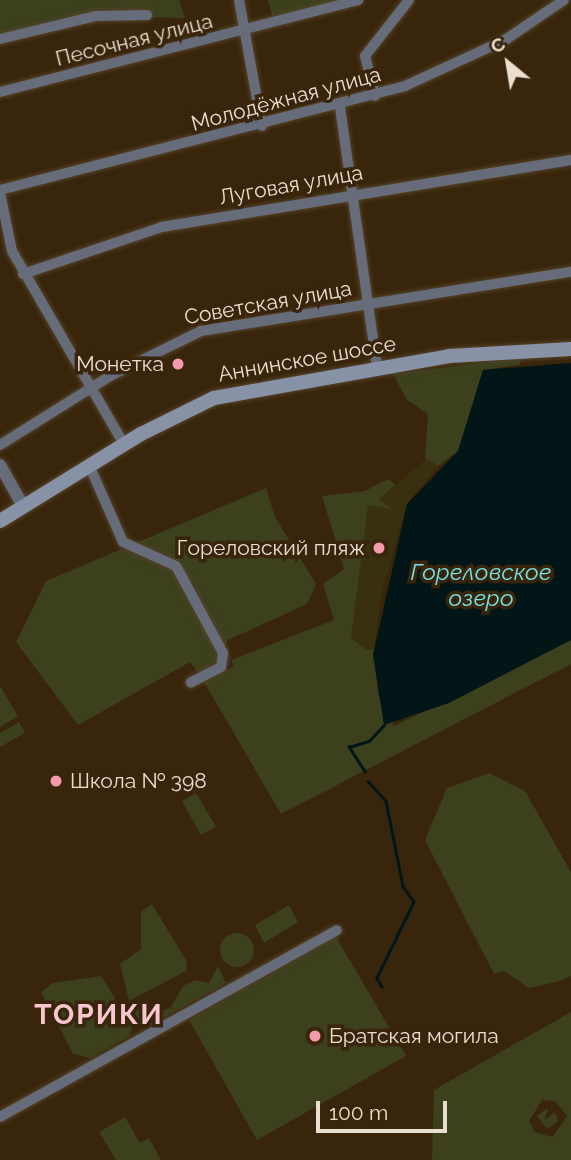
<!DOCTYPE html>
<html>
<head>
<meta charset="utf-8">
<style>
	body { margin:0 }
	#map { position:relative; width:571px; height:1160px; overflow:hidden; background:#38250b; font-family:Raleway,sans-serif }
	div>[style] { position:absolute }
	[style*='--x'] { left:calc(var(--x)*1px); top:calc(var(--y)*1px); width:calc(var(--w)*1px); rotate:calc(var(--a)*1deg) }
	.green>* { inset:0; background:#3c401d }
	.round { border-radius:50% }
	.sand>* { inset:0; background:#393010 }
	.water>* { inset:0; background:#021618 }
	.stream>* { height:2.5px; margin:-1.25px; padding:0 1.25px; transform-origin:1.25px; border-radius:1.25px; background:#021618 }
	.roads { filter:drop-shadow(0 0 2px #54432a) drop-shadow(0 0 2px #54432a) }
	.minor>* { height:10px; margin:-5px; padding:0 5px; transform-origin:5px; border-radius:5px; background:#666c79 }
	.tertiary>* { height:12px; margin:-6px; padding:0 6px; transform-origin:6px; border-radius:6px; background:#666c79 }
	.secondary>* { height:14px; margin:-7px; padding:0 7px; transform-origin:7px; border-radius:7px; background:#8892a6 }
	.dots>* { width:19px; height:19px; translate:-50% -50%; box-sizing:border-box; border:4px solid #38250b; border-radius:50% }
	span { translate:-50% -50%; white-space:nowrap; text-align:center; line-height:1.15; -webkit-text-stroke:7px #38250b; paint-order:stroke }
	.street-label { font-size:21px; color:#eadecf }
	.poi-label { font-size:21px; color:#eadecf }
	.right { translate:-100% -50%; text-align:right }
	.left { translate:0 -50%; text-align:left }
	.water-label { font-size:23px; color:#75e1e9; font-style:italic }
	.district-label { font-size:28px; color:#f9c5ce; font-weight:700; letter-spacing:2px }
	.north { position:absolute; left:473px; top:28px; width:70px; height:70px; -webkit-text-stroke:5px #38250b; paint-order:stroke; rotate:330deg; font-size:19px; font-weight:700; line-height:28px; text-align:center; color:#eadecf }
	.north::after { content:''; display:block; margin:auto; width:24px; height:32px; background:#eadecf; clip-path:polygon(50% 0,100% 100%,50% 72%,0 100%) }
	.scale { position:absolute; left:316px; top:1101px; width:131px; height:32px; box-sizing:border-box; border:4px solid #eadecf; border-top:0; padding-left:9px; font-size:21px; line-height:24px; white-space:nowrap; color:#eadecf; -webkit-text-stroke:5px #38250b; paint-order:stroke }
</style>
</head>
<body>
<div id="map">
	<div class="green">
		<div style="clip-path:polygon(0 0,179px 0,185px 18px,96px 16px,0 39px)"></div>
		<div style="clip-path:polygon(268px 0,339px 0,273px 19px)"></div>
		<div style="clip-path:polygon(523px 358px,519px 365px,483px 370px,458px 451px,438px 466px,425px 458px,428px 414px,407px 400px,393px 374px)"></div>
		<div style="clip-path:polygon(388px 479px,396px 485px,379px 499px,394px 510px,368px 506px,367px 650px,374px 650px,378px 694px,394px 726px,571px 640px,571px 664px,281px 814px,204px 682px,234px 666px,231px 660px,334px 620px,323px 584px,344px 569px,322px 496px,365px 491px)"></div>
		<div style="clip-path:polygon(266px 488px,275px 517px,316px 584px,307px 604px,228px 640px,214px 664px,198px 673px,190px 662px,78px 725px,16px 642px,46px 581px)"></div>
		<div style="clip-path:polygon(0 686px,18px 716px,0 727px)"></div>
		<div style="clip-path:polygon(19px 722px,25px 733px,0 747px,0 733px)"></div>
		<div style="clip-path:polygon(489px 773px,525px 791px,571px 872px,571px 976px,560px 981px,529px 988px,504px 971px,494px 974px,425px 840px,447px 788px)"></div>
		<div style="clip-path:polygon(196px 793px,216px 827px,201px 835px,182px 801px)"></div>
		<div style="clip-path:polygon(152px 904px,187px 962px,186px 971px,129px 1001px,120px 964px,141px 949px,141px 912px)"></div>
		<div style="clip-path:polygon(289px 905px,298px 922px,264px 943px,255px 925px)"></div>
		<div class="round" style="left:220px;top:933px;width:34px;height:34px"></div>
		<div style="clip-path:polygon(336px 937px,406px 1056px,257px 1140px,189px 1020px)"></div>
		<div style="clip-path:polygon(218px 966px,226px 983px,144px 1028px,134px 1012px,140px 1008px,150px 1016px,171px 1007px,183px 986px,195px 980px,209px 983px)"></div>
		<div style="clip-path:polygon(101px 976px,115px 998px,118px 1019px,133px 1027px,129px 1036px,90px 1058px,73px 1054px,41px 992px,53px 983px)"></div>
		<div style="clip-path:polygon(evenodd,571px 1012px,571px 1160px,432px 1160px,434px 1090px,571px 1012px,542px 1100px,555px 1101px,567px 1116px,553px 1137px,535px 1132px,529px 1121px,542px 1100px)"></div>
		<div style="clip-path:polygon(548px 1108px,545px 1120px,555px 1112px,558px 1121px,547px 1129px,537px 1116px)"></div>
		<div style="clip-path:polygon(125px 1117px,140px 1143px,149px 1138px,161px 1160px,116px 1160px,99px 1132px)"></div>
	</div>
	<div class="sand">
		<div style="clip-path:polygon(426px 459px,438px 466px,407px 504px,381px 597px,374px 650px,367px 650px,351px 638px,368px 505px,394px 510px,379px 499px)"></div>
	</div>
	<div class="water">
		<div style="clip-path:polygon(571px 363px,571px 640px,449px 703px,384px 725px,373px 655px,407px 504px,458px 451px,483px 370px)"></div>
	</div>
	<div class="stream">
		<div style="--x:365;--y:772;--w:30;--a:-123"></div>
		<div style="--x:349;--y:747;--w:21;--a:-17"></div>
		<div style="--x:369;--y:741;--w:22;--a:-47"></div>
		<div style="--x:368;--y:781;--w:27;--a:48"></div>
		<div style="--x:386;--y:801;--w:87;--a:78.7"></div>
		<div style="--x:403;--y:886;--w:19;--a:55"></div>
		<div style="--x:414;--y:902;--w:85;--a:116"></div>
		<div style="--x:377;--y:978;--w:10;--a:61"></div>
	</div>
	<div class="roads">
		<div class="minor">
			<div style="--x:239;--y:0;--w:128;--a:79.7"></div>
			<div style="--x:0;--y:39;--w:99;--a:-13.5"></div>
			<div style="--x:96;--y:16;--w:51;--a:-1.1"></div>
			<div style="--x:0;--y:92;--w:370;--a:-14.4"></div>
			<div style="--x:375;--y:96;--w:41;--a:-104"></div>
			<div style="--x:365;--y:56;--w:71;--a:-51.8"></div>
			<div style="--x:340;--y:107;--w:262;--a:81.9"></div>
			<div style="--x:0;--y:190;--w:418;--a:-14.4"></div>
			<div style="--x:405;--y:86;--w:110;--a:-24.7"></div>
			<div style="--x:505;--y:40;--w:71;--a:-34.1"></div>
			<div style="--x:0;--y:193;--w:59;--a:78.3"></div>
			<div style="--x:12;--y:251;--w:223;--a:59.9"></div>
			<div style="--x:23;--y:274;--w:147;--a:-18.7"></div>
			<div style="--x:162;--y:227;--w:414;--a:-9.3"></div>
			<div style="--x:0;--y:445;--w:130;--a:-32.1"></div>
			<div style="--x:110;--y:376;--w:102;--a:-26.3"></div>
			<div style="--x:201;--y:331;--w:375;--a:-9.1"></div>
			<div style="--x:89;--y:465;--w:84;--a:66.2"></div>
			<div style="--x:123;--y:542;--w:58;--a:24.4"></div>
			<div style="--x:176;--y:566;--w:99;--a:61.6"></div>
			<div style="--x:223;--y:653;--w:14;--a:98"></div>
			<div style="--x:221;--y:667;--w:34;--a:153"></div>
			<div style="--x:0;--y:1117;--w:385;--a:-29"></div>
		</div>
		<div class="tertiary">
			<div style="--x:0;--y:465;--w:47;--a:60.7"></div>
		</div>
		<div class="secondary">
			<div style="--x:0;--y:521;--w:166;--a:-31.7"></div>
			<div style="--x:141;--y:434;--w:81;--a:-26.3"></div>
			<div style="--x:214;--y:398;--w:239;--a:-10.1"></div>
			<div style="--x:449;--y:356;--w:122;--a:-3.3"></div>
		</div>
	</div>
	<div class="dots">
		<div style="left:178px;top:364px;background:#f39aab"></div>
		<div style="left:379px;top:548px;background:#f39aab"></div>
		<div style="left:56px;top:781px;background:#f39aab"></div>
		<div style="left:315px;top:1036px;background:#f39aab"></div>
	</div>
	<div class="street-label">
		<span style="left:134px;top:40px;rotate:-14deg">Песочная улица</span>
		<span style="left:286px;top:99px;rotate:-15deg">Молодёжная улица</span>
		<span style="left:291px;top:185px;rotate:-10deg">Луговая улица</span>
		<span style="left:268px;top:303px;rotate:-10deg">Советская улица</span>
		<span style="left:307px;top:359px;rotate:-10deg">Аннинское шоссе</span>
	</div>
	<div class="poi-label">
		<span class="right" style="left:164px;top:364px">Монетка</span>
		<span class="right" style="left:365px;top:548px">Гореловский пляж</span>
		<span class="left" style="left:70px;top:781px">Школа № 398</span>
		<span class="left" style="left:329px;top:1036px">Братская могила</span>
	</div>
	<div class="water-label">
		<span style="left:481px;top:585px">Гореловское<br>озеро</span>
	</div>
	<div class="district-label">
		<span style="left:99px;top:1015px">ТОРИКИ</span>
	</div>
	<div class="north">С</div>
	<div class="scale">100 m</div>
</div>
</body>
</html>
